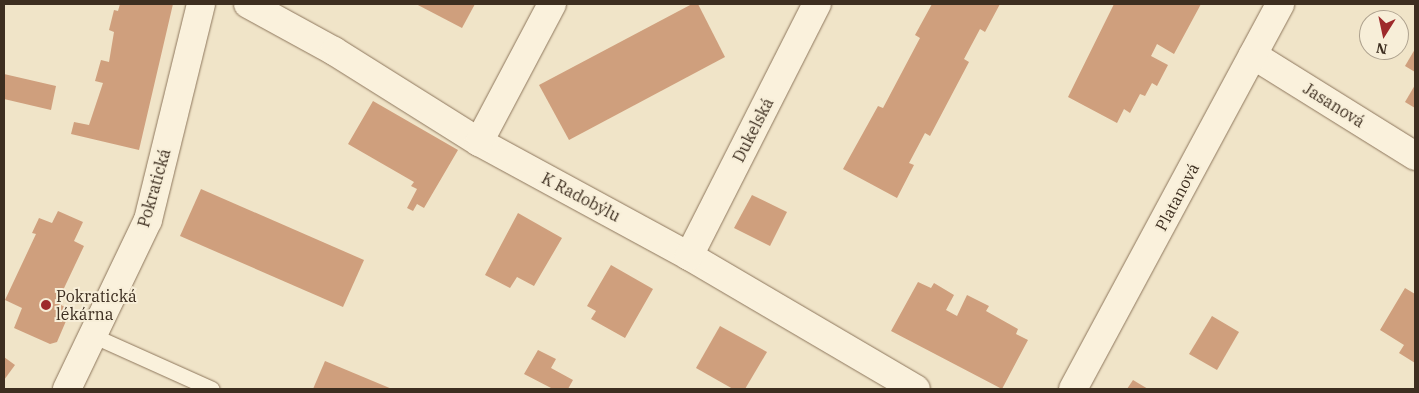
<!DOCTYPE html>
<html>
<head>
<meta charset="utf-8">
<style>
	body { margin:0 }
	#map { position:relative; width:1419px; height:393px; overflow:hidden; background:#f0e4c8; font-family:"IBM Plex Serif",serif }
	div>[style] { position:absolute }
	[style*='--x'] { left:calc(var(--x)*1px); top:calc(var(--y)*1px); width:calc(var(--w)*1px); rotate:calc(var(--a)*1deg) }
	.building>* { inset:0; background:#cf9f7d }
	.roads { filter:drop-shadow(0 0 1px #8d765c) drop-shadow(0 0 1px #8d765c) }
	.service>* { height:15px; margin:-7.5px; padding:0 7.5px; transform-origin:7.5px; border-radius:7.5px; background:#faf1dc }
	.minor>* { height:28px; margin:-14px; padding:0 14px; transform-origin:14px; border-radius:14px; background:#faf1dc }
	.tertiary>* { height:28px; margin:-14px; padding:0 14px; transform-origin:14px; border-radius:14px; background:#faf1dc }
	.dots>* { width:14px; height:14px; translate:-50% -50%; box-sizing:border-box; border:2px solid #f7eed8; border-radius:50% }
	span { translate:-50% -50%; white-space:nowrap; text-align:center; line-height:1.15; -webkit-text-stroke:4px #f7eed8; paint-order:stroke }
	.street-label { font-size:16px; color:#3d2e20 }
	.poi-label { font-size:16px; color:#3d2e20 }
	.left { translate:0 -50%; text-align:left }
	.frame { position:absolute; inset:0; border:5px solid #3d2e20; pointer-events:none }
	.north { position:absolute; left:1359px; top:10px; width:50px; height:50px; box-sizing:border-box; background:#f7eed8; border:1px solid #ada18e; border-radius:50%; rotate:190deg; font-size:14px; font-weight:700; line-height:20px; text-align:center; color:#3d2e20 }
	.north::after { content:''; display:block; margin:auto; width:18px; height:22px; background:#9e2a2b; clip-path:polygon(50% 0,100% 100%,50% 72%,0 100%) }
</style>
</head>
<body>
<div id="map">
	<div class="building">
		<div style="clip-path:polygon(120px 4px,173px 4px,139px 150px,71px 134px,74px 122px,89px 125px,103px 83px,95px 81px,101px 60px,109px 62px,114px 32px,109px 30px,114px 10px,118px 11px)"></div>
		<div style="clip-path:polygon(416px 4px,475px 4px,462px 28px)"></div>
		<div style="clip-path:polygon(692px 4px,698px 4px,725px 57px,569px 140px,539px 85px)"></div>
		<div style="clip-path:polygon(932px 4px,1000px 4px,985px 32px,980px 29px,964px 59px,969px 62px,930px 136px,925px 133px,909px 163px,914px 165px,897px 198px,843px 169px,878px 106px,883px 108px,920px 38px,915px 35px)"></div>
		<div style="clip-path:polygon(1114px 4px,1201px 4px,1174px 54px,1157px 44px,1151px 56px,1168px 65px,1157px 86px,1152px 83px,1145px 96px,1140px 94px,1130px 113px,1124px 109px,1117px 123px,1068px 97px)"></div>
		<div style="clip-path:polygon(1415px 49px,1415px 72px,1405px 66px)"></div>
		<div style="clip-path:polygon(4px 74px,56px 86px,51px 110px,4px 99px)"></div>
		<div style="clip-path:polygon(1415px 85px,1415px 108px,1405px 102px)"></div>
		<div style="clip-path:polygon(373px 101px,458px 150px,424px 208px,417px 204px,413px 211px,407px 208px,417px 189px,411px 186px,414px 182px,348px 144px)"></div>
		<div style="clip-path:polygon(201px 189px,364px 260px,343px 307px,180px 236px)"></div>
		<div style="clip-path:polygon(752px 195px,787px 212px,770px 246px,734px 228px)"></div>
		<div style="clip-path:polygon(58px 211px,83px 222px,74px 241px,84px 246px,57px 303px,67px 308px,69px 314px,57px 342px,50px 344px,14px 328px,22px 308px,5px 300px,36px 234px,32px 233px,39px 218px,52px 223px)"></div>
		<div style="clip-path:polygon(518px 213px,562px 238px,534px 286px,517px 277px,510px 288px,485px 275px)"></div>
		<div style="clip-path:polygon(611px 265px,653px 289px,625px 338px,591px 319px,596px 311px,587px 306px)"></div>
		<div style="clip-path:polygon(918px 282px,931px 288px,934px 283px,954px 295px,946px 310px,957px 316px,967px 295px,989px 306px,986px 311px,1018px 329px,1016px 334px,1028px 340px,1002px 389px,891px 331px)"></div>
		<div style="clip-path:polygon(1405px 288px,1415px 294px,1415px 363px,1399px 353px,1404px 345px,1380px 330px)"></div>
		<div style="clip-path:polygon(1212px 316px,1239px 332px,1217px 370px,1189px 354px)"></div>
		<div style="clip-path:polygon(720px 326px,767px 352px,745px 389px,733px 389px,696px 368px)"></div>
		<div style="clip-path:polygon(538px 350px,556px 359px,551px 368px,573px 380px,568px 389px,553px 389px,524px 374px)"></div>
		<div style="clip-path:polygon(4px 357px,15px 365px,4px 380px)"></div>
		<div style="clip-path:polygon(325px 361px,392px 389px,313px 389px)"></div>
		<div style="clip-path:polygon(1133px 380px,1148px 389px,1127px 389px)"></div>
	</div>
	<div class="roads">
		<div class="service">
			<div style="--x:94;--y:336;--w:129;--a:24.2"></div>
		</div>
		<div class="minor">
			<div style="--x:248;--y:4;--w:98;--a:28.7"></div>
			<div style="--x:334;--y:51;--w:171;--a:32.1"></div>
			<div style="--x:479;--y:142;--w:239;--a:28.5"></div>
			<div style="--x:689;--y:256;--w:263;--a:30.4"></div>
			<div style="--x:1253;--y:55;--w:191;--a:31.9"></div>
			<div style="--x:479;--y:142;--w:156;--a:-62.1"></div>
			<div style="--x:689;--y:256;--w:283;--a:-63.1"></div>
			<div style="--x:1073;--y:389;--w:437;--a:-61.7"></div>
		</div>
		<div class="tertiary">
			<div style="--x:67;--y:389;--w:187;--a:-64.4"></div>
			<div style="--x:148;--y:220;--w:222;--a:-76.2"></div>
		</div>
	</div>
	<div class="dots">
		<div style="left:46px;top:305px;background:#9e2a2b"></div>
	</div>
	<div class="street-label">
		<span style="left:1334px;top:105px;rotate:32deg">Jasanová</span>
		<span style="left:753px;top:130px;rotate:-63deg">Dukelská</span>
		<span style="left:154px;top:188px;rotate:-74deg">Pokratická</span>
		<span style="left:581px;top:197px;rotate:28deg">K Radobýlu</span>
		<span style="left:1177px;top:197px;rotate:-62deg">Platanová</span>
	</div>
	<div class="poi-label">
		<span class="left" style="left:56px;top:305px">Pokratická<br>lékárna</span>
	</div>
	<div class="frame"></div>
	<div class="north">N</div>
</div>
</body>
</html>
